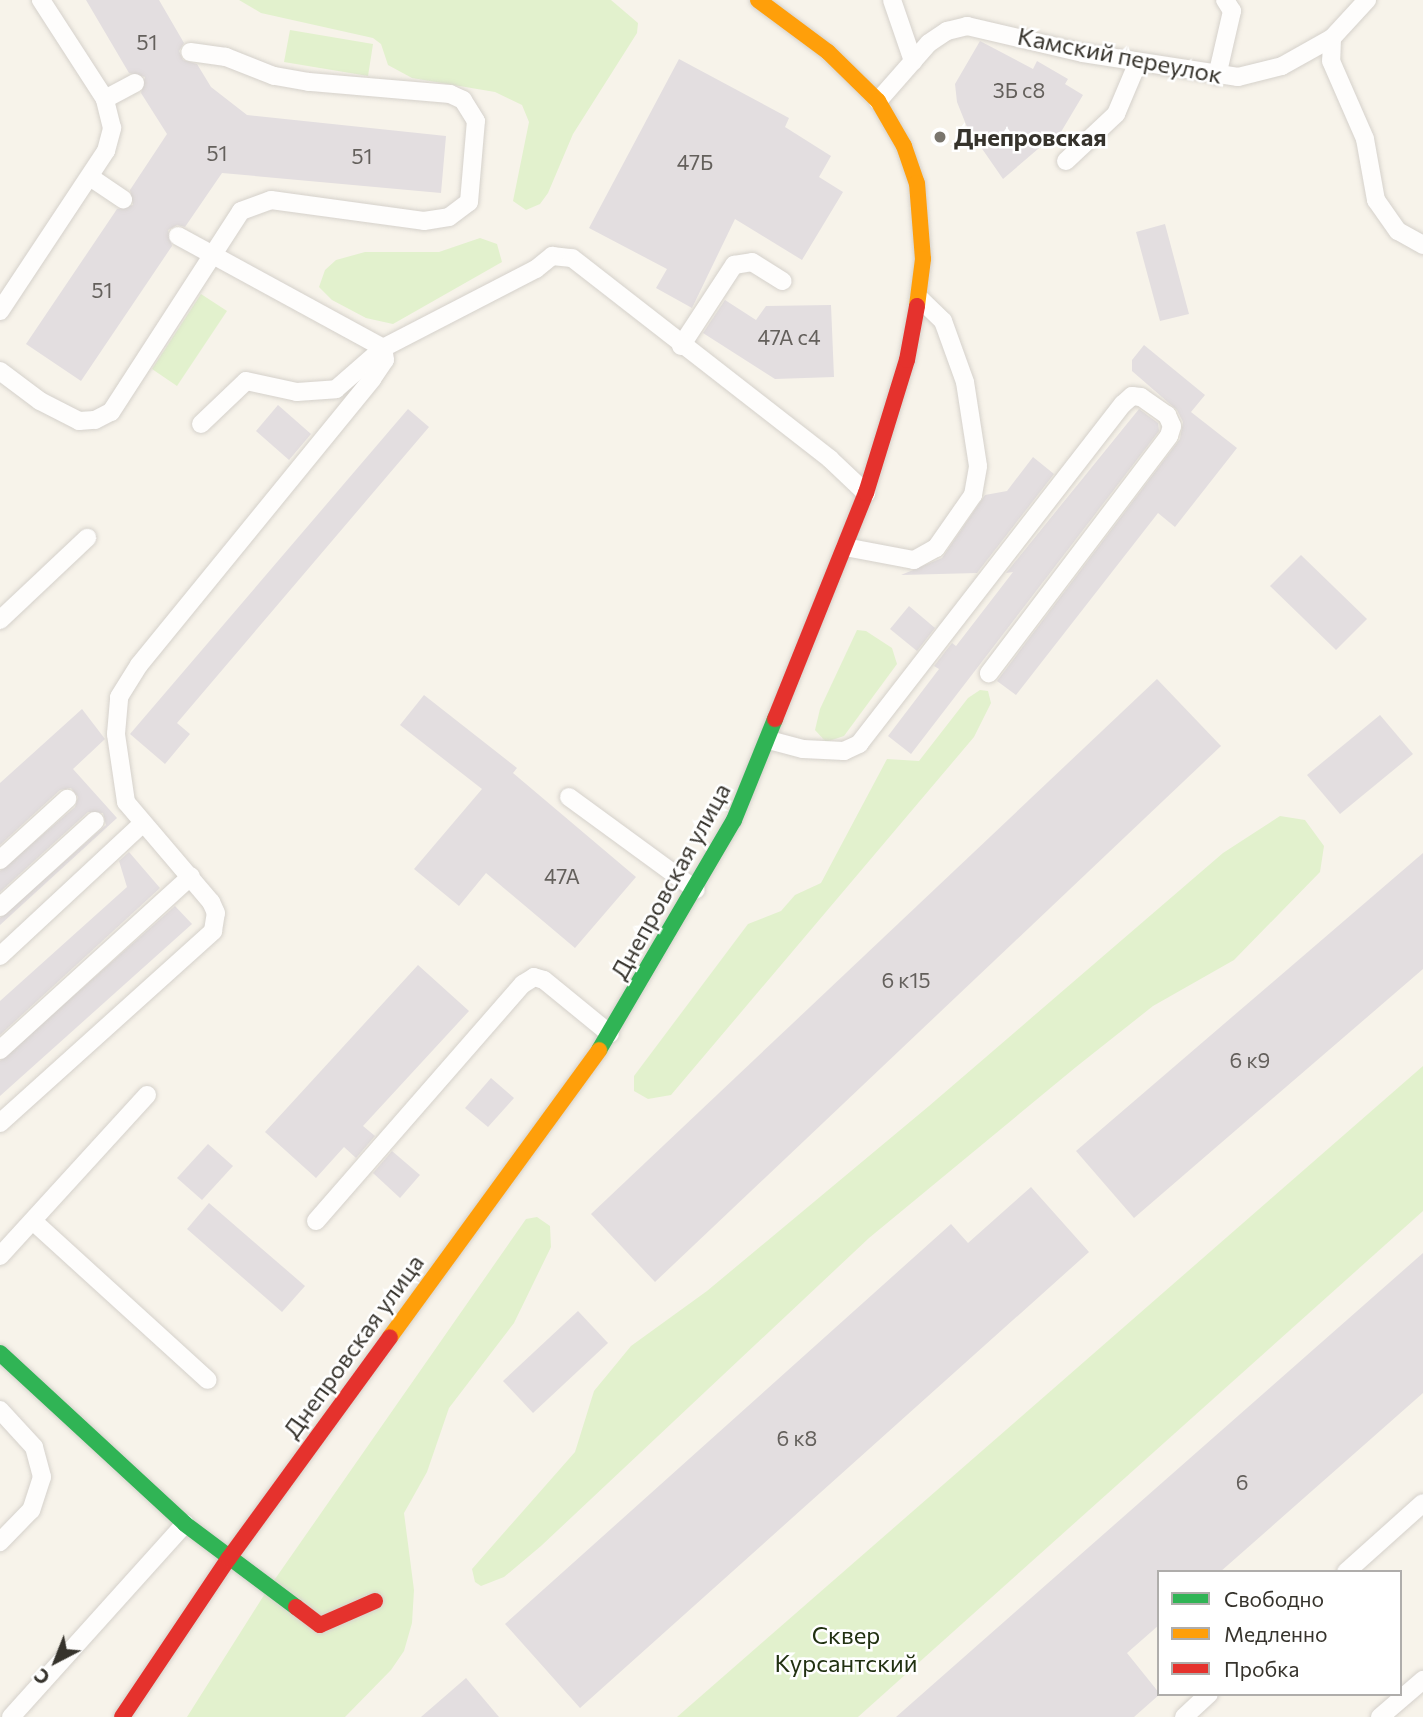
<!DOCTYPE html>
<html>
<head>
<meta charset="utf-8">
<style>
	body { margin:0 }
	#map { position:relative; width:1423px; height:1717px; overflow:hidden; background:#f7f3ea; font-family:Commissioner,sans-serif }
	div>[style] { position:absolute }
	[style*='--x'] { left:calc(var(--x)*1px); top:calc(var(--y)*1px); width:calc(var(--w)*1px); rotate:calc(var(--a)*1deg) }
	.green>* { inset:0; background:#e2f1cd }
	.building>* { inset:0; background:#e3dee0 }
	.roads { filter:drop-shadow(0 0 2px #d5d1cb) drop-shadow(0 0 2px #d5d1cb) }
	.lane>* { height:18px; margin:-9px; padding:0 9px; transform-origin:9px; border-radius:9px; background:#fefdfc }
	.fast>* { height:16px; margin:-8px; padding:0 8px; transform-origin:8px; border-radius:8px; background:#30b455 }
	.slow>* { height:16px; margin:-8px; padding:0 8px; transform-origin:8px; border-radius:8px; background:#ff9f0a }
	.jam>* { height:16px; margin:-8px; padding:0 8px; transform-origin:8px; border-radius:8px; background:#e5322d }
	.dots>* { width:19px; height:19px; translate:-50% -50%; box-sizing:border-box; border:4px solid #fff; border-radius:50% }
	span { translate:-50% -50%; white-space:nowrap; text-align:center; line-height:1.15; -webkit-text-stroke:5px #fff; paint-order:stroke }
	.number-label { font-size:21px; color:#64605c }
	.number-label span { -webkit-text-stroke-width:0 }
	.street-label { font-size:24px; color:#36332c }
	.poi-label { font-size:24px; color:#36332c; font-weight:700 }
	.left { translate:0 -50%; text-align:left }
	.park-label { font-size:24px; color:#213111 }
	.legend { position:absolute; left:1157px; top:1570px; width:245px; height:126px; box-sizing:border-box; background:#fff; border:2px solid #afadab; margin:0; padding:9px 12px; list-style:none; font-size:21px; color:#36332c }
	.legend li { display:flex; align-items:center; gap:14px; height:35px }
	.legend b { width:35px; border:2px solid #afadab }
	.north { position:absolute; left:21px; top:1626px; width:70px; height:70px; -webkit-text-stroke:5px #fff; paint-order:stroke; rotate:222deg; font-size:19px; font-weight:700; line-height:28px; text-align:center; color:#36332c }
	.north::after { content:''; display:block; margin:auto; width:24px; height:32px; background:#36332c; clip-path:polygon(50% 0,100% 100%,50% 72%,0 100%) }
</style>
</head>
<body>
<div id="map">
	<div class="green">
		<div style="clip-path:polygon(239px 0,611px 0,638px 23px,637px 33px,573px 134px,548px 193px,540px 204px,526px 210px,513px 201px,529px 122px,522px 105px,495px 92px,412px 78px,388px 65px,381px 44px,373px 38px,261px 13px)"></div>
		<div style="clip-path:polygon(290px 30px,373px 44px,368px 76px,284px 62px)"></div>
		<div style="clip-path:polygon(480px 238px,497px 244px,502px 262px,393px 324px,366px 318px,332px 300px,319px 287px,325px 270px,336px 260px,365px 252px,439px 252px)"></div>
		<div style="clip-path:polygon(201px 294px,227px 311px,177px 386px,152px 369px)"></div>
		<div style="clip-path:polygon(857px 630px,866px 631px,892px 648px,897px 664px,844px 736px,826px 742px,815px 730px,820px 709px)"></div>
		<div style="clip-path:polygon(980px 690px,988px 691px,991px 703px,974px 737px,671px 1095px,648px 1099px,634px 1091px,634px 1076px,748px 924px,781px 911px,795px 895px,821px 883px,887px 759px,919px 761px,968px 698px)"></div>
		<div style="clip-path:polygon(1280px 816px,1305px 820px,1324px 846px,1320px 872px,1234px 960px,1153px 1006px,1076px 1067px,869px 1238px,541px 1546px,504px 1577px,481px 1586px,475px 1582px,472px 1569px,575px 1452px,594px 1391px,631px 1346px,707px 1291px,929px 1106px,1223px 853px)"></div>
		<div style="clip-path:polygon(1423px 1066px,1423px 1211px,858px 1717px,677px 1717px)"></div>
		<div style="clip-path:polygon(526px 1219px,537px 1217px,550px 1226px,551px 1247px,514px 1323px,449px 1408px,427px 1472px,404px 1513px,414px 1590px,412px 1623px,404px 1651px,391px 1670px,345px 1717px,187px 1717px,266px 1592px)"></div>
	</div>
	<div class="building">
		<div style="clip-path:polygon(86px 0,159px 0,184px 43px,179px 51px,183px 60px,197px 64px,211px 87px,247px 115px,446px 136px,441px 193px,222px 173px,185px 227px,177px 225px,168px 230px,172px 246px,81px 381px,26px 344px,117px 209px,133px 205px,130px 190px,167px 134px,141px 93px,145px 77px,129px 73px)"></div>
		<div style="clip-path:polygon(980px 41px,1033px 69px,1037px 61px,1068px 79px,1065px 84px,1083px 95px,1058px 137px,1052px 137px,1003px 179px,967px 127px,957px 102px,955px 84px)"></div>
		<div style="clip-path:polygon(679px 59px,789px 118px,785px 127px,831px 156px,819px 177px,843px 192px,802px 260px,735px 219px,692px 308px,656px 288px,667px 269px,589px 228px)"></div>
		<div style="clip-path:polygon(1165px 224px,1189px 314px,1160px 321px,1136px 232px)"></div>
		<div style="clip-path:polygon(725px 300px,756px 320px,766px 306px,831px 305px,834px 377px,775px 379px,703px 333px)"></div>
		<div style="clip-path:polygon(1144px 345px,1205px 395px,1191px 412px,1237px 448px,1175px 527px,1158px 513px,1016px 695px,997px 681px,1180px 439px,1183px 422px,1177px 410px,1132px 371px,1132px 360px)"></div>
		<div style="clip-path:polygon(278px 405px,311px 434px,289px 460px,256px 431px)"></div>
		<div style="clip-path:polygon(408px 409px,429px 427px,177px 723px,190px 734px,165px 764px,130px 734px)"></div>
		<div style="clip-path:polygon(1139px 409px,1158px 423px,1159px 431px,911px 754px,888px 736px,939px 669px,934px 666px,952px 643px,956px 646px,1013px 572px,1006px 573px)"></div>
		<div style="clip-path:polygon(1033px 457px,1054px 474px,977px 573px,901px 575px,942px 558px,985px 495px,1007px 491px)"></div>
		<div style="clip-path:polygon(1301px 555px,1367px 619px,1336px 650px,1270px 586px)"></div>
		<div style="clip-path:polygon(909px 606px,935px 628px,917px 651px,890px 629px)"></div>
		<div style="clip-path:polygon(1157px 679px,1221px 746px,655px 1282px,591px 1214px)"></div>
		<div style="clip-path:polygon(424px 695px,517px 768px,513px 773px,636px 877px,575px 948px,486px 873px,459px 906px,414px 869px,482px 789px,400px 725px)"></div>
		<div style="clip-path:polygon(82px 709px,105px 739px,73px 769px,117px 818px,0 925px,0 918px,106px 825px,103px 813px,88px 812px,0 892px,0 871px,75px 807px,78px 797px,71px 788px,60px 790px,0 845px,0 783px)"></div>
		<div style="clip-path:polygon(1380px 715px,1413px 754px,1340px 814px,1307px 775px)"></div>
		<div style="clip-path:polygon(129px 852px,160px 888px,0 1035px,0 1001px,127px 887px,119px 861px)"></div>
		<div style="clip-path:polygon(1423px 853px,1423px 969px,1134px 1218px,1076px 1151px)"></div>
		<div style="clip-path:polygon(175px 906px,192px 924px,0 1096px,0 1061px)"></div>
		<div style="clip-path:polygon(418px 965px,469px 1011px,363px 1126px,375px 1136px,356px 1158px,344px 1147px,316px 1178px,265px 1132px)"></div>
		<div style="clip-path:polygon(491px 1078px,514px 1098px,488px 1127px,465px 1108px)"></div>
		<div style="clip-path:polygon(208px 1144px,233px 1166px,202px 1200px,177px 1178px)"></div>
		<div style="clip-path:polygon(392px 1151px,420px 1175px,400px 1198px,373px 1173px)"></div>
		<div style="clip-path:polygon(1031px 1187px,1089px 1252px,580px 1708px,505px 1624px,951px 1224px,968px 1243px)"></div>
		<div style="clip-path:polygon(209px 1203px,305px 1286px,282px 1312px,187px 1229px)"></div>
		<div style="clip-path:polygon(1423px 1253px,1423px 1393px,1220px 1572px,1159px 1572px,1159px 1625px,1127px 1653px,1160px 1694px,1134px 1717px,896px 1717px)"></div>
		<div style="clip-path:polygon(578px 1311px,608px 1343px,533px 1413px,503px 1381px)"></div>
		<div style="clip-path:polygon(466px 1678px,499px 1717px,421px 1717px)"></div>
	</div>
	<div class="roads">
		<div class="lane">
			<div style="--x:892;--y:0;--w:65;--a:71"></div>
			<div style="--x:1332;--y:38;--w:23;--a:92"></div>
			<div style="--x:1331;--y:61;--w:85;--a:66.4"></div>
			<div style="--x:1365;--y:139;--w:62;--a:79.8"></div>
			<div style="--x:1376;--y:200;--w:38;--a:55"></div>
			<div style="--x:1398;--y:231;--w:29;--a:29"></div>
			<div style="--x:1217;--y:76;--w:67;--a:-77"></div>
			<div style="--x:1232;--y:11;--w:13;--a:-122"></div>
			<div style="--x:105;--y:99;--w:34;--a:-28"></div>
			<div style="--x:878;--y:101;--w:77;--a:-48.7"></div>
			<div style="--x:929;--y:43;--w:22;--a:-34"></div>
			<div style="--x:947;--y:31;--w:21;--a:-14"></div>
			<div style="--x:967;--y:26;--w:119;--a:13.1"></div>
			<div style="--x:1083;--y:53;--w:157;--a:8.8"></div>
			<div style="--x:1238;--y:77;--w:45;--a:-14"></div>
			<div style="--x:1282;--y:66;--w:57;--a:-29.2"></div>
			<div style="--x:1332;--y:38;--w:52;--a:-47.4"></div>
			<div style="--x:1066;--y:161;--w:69;--a:-43.2"></div>
			<div style="--x:1116;--y:114;--w:56;--a:-67.1"></div>
			<div style="--x:90;--y:177;--w:40;--a:34"></div>
			<div style="--x:178;--y:236;--w:234;--a:28.6"></div>
			<div style="--x:0;--y:311;--w:192;--a:-56.5"></div>
			<div style="--x:106;--y:151;--w:24;--a:-75"></div>
			<div style="--x:112;--y:128;--w:30;--a:-104"></div>
			<div style="--x:105;--y:99;--w:118;--a:-122.9"></div>
			<div style="--x:681;--y:346;--w:97;--a:-56.8"></div>
			<div style="--x:734;--y:265;--w:18;--a:-9"></div>
			<div style="--x:752;--y:262;--w:36;--a:32"></div>
			<div style="--x:0;--y:371;--w:50;--a:36.9"></div>
			<div style="--x:40;--y:401;--w:44;--a:27.1"></div>
			<div style="--x:79;--y:421;--w:16;--a:-4"></div>
			<div style="--x:95;--y:420;--w:18;--a:-27"></div>
			<div style="--x:111;--y:412;--w:239;--a:-57.1"></div>
			<div style="--x:241;--y:211;--w:32;--a:-20"></div>
			<div style="--x:271;--y:200;--w:154;--a:7.8"></div>
			<div style="--x:424;--y:221;--w:25;--a:-9"></div>
			<div style="--x:449;--y:217;--w:25;--a:-37"></div>
			<div style="--x:469;--y:202;--w:81;--a:-85.1"></div>
			<div style="--x:476;--y:121;--w:25;--a:-122"></div>
			<div style="--x:463;--y:100;--w:14;--a:-155"></div>
			<div style="--x:450;--y:94;--w:142;--a:-175.1"></div>
			<div style="--x:309;--y:82;--w:36;--a:-170"></div>
			<div style="--x:274;--y:76;--w:52;--a:-158.4"></div>
			<div style="--x:226;--y:57;--w:36;--a:-172"></div>
			<div style="--x:201;--y:424;--w:62;--a:-43.7"></div>
			<div style="--x:246;--y:381;--w:52;--a:12.2"></div>
			<div style="--x:297;--y:392;--w:39;--a:-4"></div>
			<div style="--x:336;--y:389;--w:62;--a:-41.1"></div>
			<div style="--x:383;--y:348;--w:172;--a:-27.3"></div>
			<div style="--x:536;--y:269;--w:21;--a:-39"></div>
			<div style="--x:552;--y:256;--w:20;--a:6"></div>
			<div style="--x:572;--y:258;--w:327;--a:37.9"></div>
			<div style="--x:830;--y:459;--w:50;--a:43.4"></div>
			<div style="--x:845;--y:547;--w:70;--a:10.7"></div>
			<div style="--x:914;--y:560;--w:25;--a:-29"></div>
			<div style="--x:936;--y:548;--w:65;--a:-55.1"></div>
			<div style="--x:973;--y:495;--w:29;--a:-80"></div>
			<div style="--x:978;--y:466;--w:85;--a:-98.8"></div>
			<div style="--x:965;--y:382;--w:65;--a:-109.8"></div>
			<div style="--x:943;--y:321;--w:33;--a:-136"></div>
			<div style="--x:0;--y:620;--w:120;--a:-43.3"></div>
			<div style="--x:769;--y:740;--w:35;--a:15"></div>
			<div style="--x:803;--y:749;--w:41;--a:2.8"></div>
			<div style="--x:844;--y:751;--w:17;--a:-25"></div>
			<div style="--x:859;--y:744;--w:430;--a:-52.2"></div>
			<div style="--x:1123;--y:404;--w:12;--a:-42"></div>
			<div style="--x:1132;--y:396;--w:9;--a:6"></div>
			<div style="--x:1141;--y:397;--w:32;--a:35"></div>
			<div style="--x:1167;--y:415;--w:12;--a:66"></div>
			<div style="--x:1172;--y:426;--w:10;--a:107"></div>
			<div style="--x:1169;--y:436;--w:298;--a:127.2"></div>
			<div style="--x:569;--y:797;--w:157;--a:36.2"></div>
			<div style="--x:0;--y:860;--w:91;--a:-42.3"></div>
			<div style="--x:0;--y:907;--w:128;--a:-42.2"></div>
			<div style="--x:0;--y:956;--w:194;--a:-42.9"></div>
			<div style="--x:0;--y:1050;--w:258;--a:-42.3"></div>
			<div style="--x:0;--y:1123;--w:287;--a:-42"></div>
			<div style="--x:213;--y:931;--w:18;--a:-81"></div>
			<div style="--x:216;--y:913;--w:12;--a:-114"></div>
			<div style="--x:211;--y:902;--w:131;--a:-130.4"></div>
			<div style="--x:126;--y:802;--w:69;--a:-98.4"></div>
			<div style="--x:116;--y:734;--w:37;--a:-85"></div>
			<div style="--x:119;--y:697;--w:38;--a:-58"></div>
			<div style="--x:139;--y:665;--w:369;--a:-50.8"></div>
			<div style="--x:372;--y:379;--w:23;--a:-56"></div>
			<div style="--x:385;--y:360;--w:12;--a:-99"></div>
			<div style="--x:33;--y:1221;--w:236;--a:42.3"></div>
			<div style="--x:316;--y:1221;--w:315;--a:-48.9"></div>
			<div style="--x:523;--y:984;--w:13;--a:-32"></div>
			<div style="--x:534;--y:977;--w:10;--a:17"></div>
			<div style="--x:544;--y:980;--w:85;--a:39.3"></div>
			<div style="--x:0;--y:1256;--w:218;--a:-47.6"></div>
			<div style="--x:0;--y:1410;--w:50;--a:47.4"></div>
			<div style="--x:34;--y:1447;--w:31;--a:75"></div>
			<div style="--x:42;--y:1477;--w:35;--a:108"></div>
			<div style="--x:31;--y:1510;--w:45;--a:134.1"></div>
			<div style="--x:1346;--y:1572;--w:103;--a:-41.9"></div>
			<div style="--x:11;--y:1717;--w:260;--a:-48"></div>
			<div style="--x:1184;--y:1717;--w:34;--a:-43"></div>
			<div style="--x:1380;--y:1717;--w:57;--a:-40.7"></div>
		</div>
		<div class="fast">
			<div style="--x:599;--y:1050;--w:267;--a:-59.6"></div>
			<div style="--x:734;--y:820;--w:109;--a:-67.9"></div>
			<div style="--x:0;--y:1353;--w:252;--a:42.7"></div>
			<div style="--x:185;--y:1524;--w:139;--a:36.8"></div>
		</div>
		<div class="slow">
			<div style="--x:758;--y:0;--w:87;--a:36.6"></div>
			<div style="--x:828;--y:52;--w:70;--a:44.4"></div>
			<div style="--x:878;--y:101;--w:52;--a:60"></div>
			<div style="--x:904;--y:146;--w:39;--a:71"></div>
			<div style="--x:917;--y:183;--w:76;--a:85.5"></div>
			<div style="--x:923;--y:259;--w:47;--a:97.3"></div>
			<div style="--x:390;--y:1337;--w:355;--a:-53.9"></div>
		</div>
		<div class="jam">
			<div style="--x:775;--y:719;--w:244;--a:-68.1"></div>
			<div style="--x:866;--y:493;--w:139;--a:-72.9"></div>
			<div style="--x:907;--y:360;--w:55;--a:-79.5"></div>
			<div style="--x:296;--y:1607;--w:30;--a:37"></div>
			<div style="--x:320;--y:1625;--w:60;--a:-23.6"></div>
			<div style="--x:122;--y:1717;--w:192;--a:-56.1"></div>
			<div style="--x:229;--y:1558;--w:273;--a:-53.9"></div>
		</div>
	</div>
	<div class="dots">
		<div style="left:940px;top:137px;background:#7a766e"></div>
	</div>
	<div class="number-label">
		<span style="left:147px;top:42px">51</span>
		<span style="left:1019px;top:90px">3Б с8</span>
		<span style="left:217px;top:153px">51</span>
		<span style="left:362px;top:156px">51</span>
		<span style="left:695px;top:162px">47Б</span>
		<span style="left:102px;top:290px">51</span>
		<span style="left:789px;top:337px">47А с4</span>
		<span style="left:562px;top:876px">47А</span>
		<span style="left:906px;top:980px">6 к15</span>
		<span style="left:1250px;top:1060px">6 к9</span>
		<span style="left:797px;top:1438px">6 к8</span>
		<span style="left:1242px;top:1482px">6</span>
	</div>
	<div class="street-label">
		<span style="left:1120px;top:55px;rotate:11deg">Камский переулок</span>
		<span style="left:670px;top:881px;rotate:-61deg">Днепровская улица</span>
		<span style="left:353px;top:1346px;rotate:-54deg">Днепровская улица</span>
	</div>
	<div class="poi-label">
		<span class="left" style="left:954px;top:137px">Днепровская</span>
	</div>
	<div class="park-label">
		<span style="left:846px;top:1649px">Сквер<br>Курсантский</span>
	</div>
	<ul class="legend">
	<li><b style="height:9px;background:#30b455"></b>Свободно</li>
	<li><b style="height:9px;background:#ff9f0a"></b>Медленно</li>
	<li><b style="height:9px;background:#e5322d"></b>Пробка</li>
	</ul>
	<div class="north">С</div>
</div>
</body>
</html>
